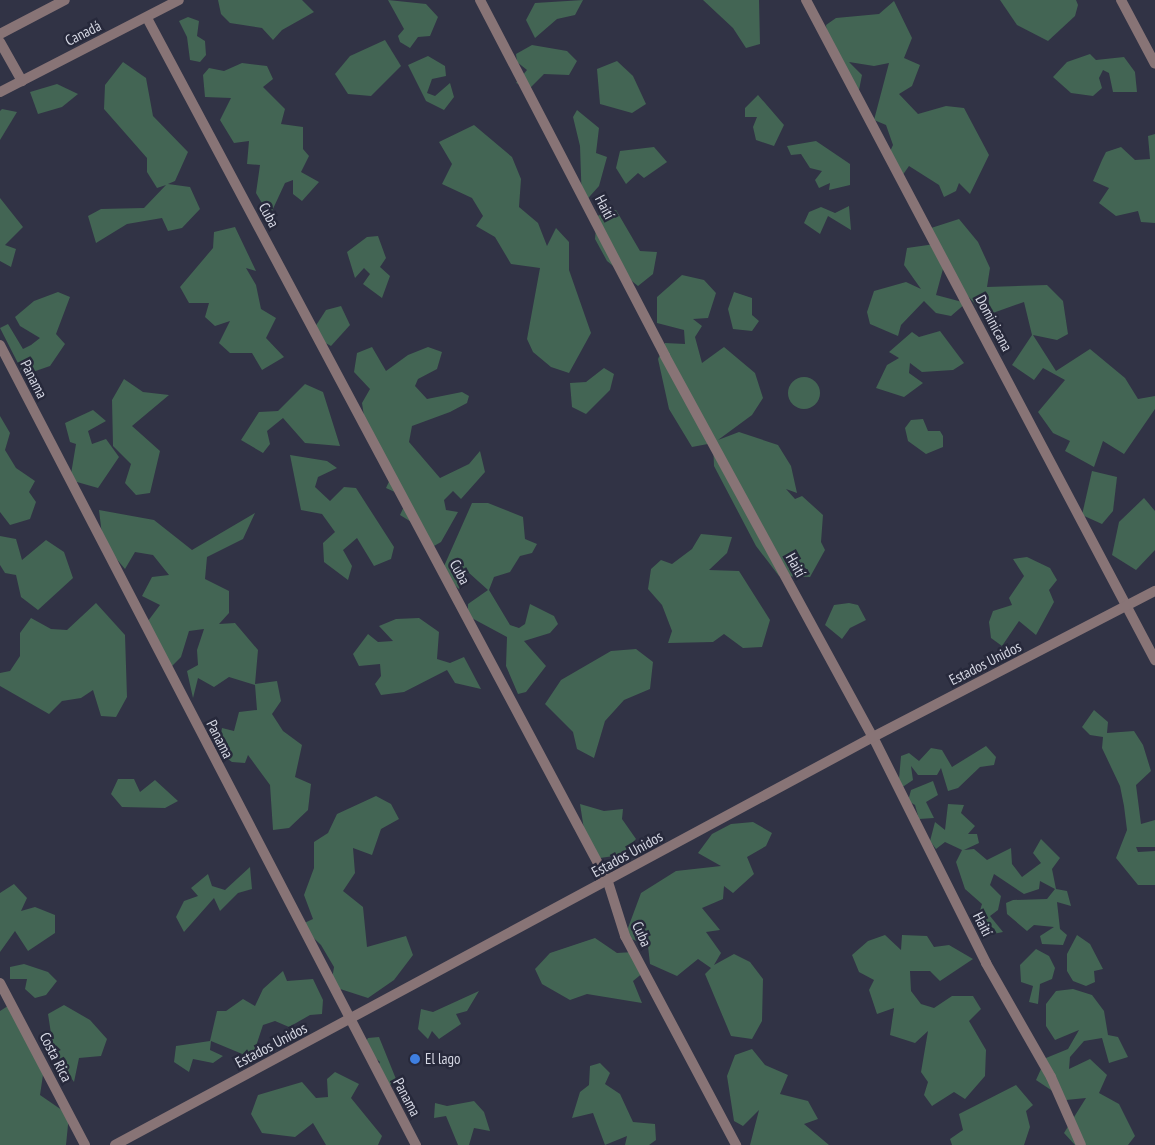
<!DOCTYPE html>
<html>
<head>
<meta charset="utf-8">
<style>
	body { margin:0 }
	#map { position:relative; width:1155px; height:1145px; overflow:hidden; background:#313345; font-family:"PT Sans Narrow",sans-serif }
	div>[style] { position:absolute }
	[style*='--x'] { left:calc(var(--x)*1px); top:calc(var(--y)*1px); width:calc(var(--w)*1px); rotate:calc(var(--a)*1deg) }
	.green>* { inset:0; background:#436554 }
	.round { border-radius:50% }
	.minor>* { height:10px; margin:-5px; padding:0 5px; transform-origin:5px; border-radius:5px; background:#887476 }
	.dots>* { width:14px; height:14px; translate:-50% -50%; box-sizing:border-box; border:2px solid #27293b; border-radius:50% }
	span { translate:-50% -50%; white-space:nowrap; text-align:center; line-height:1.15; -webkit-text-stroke:5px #27293b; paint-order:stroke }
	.street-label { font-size:15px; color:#d5d7e3 }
	.poi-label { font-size:15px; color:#d5d7e3 }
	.left { translate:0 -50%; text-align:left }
</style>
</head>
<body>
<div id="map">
	<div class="green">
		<div style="clip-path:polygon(218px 0,302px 0,314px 12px,282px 30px,273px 40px,262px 28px,230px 23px,221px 14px)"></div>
		<div style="clip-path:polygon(388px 0,426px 4px,438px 17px,430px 36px,418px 37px,410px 48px,400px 42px,398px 36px,404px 29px)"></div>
		<div style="clip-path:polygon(583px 0,575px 15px,557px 19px,535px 38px,526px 20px,535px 3px)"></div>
		<div style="clip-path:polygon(703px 0,759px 0,760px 44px,746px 48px,733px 28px)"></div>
		<div style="clip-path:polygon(1000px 0,1076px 0,1078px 5px,1075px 16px,1048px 41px,1017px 25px)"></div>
		<div style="clip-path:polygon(894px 1px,912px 38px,904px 58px,920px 65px,912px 86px,899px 94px,918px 114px,946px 106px,964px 108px,989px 155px,970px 194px,959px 183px,956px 191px,944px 197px,939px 185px,909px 166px,902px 176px,886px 160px,893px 145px,886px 125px,874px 120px,889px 63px,874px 66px,849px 62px,862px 75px,858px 95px,829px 49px,826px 25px,836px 18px,879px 14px)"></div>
		<div style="clip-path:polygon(188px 17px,199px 21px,197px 36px,205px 41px,206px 55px,200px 62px,190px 60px,187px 37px,179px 21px)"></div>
		<div style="clip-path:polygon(385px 40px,401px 66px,371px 96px,348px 94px,335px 74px,350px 56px)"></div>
		<div style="clip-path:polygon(532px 45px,567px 51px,577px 61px,569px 75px,544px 74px,530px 88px,516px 83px,527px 70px,517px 62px,516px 54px)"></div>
		<div style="clip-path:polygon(1090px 54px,1096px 60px,1124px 57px,1135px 72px,1137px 92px,1113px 92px,1109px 73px,1103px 70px,1099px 78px,1102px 88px,1093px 96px,1071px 93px,1053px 77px,1067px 62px)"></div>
		<div style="clip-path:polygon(428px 56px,445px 66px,446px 76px,432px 79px,427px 93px,435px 96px,450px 83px,454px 97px,444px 110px,426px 101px,408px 65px)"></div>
		<div style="clip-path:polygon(617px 61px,633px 76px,646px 104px,632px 113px,600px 104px,597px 69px)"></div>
		<div style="clip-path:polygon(123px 62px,146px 78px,153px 116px,188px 152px,175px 181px,168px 184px,190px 187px,200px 209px,182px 228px,168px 231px,162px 218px,127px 224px,96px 243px,88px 216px,101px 209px,144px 208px,166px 185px,157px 188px,147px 172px,147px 158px,104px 109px,105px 85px)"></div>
		<div style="clip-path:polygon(242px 63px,267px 66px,273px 79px,263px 87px,285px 109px,281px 124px,303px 127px,303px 149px,309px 156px,301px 172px,319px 182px,302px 201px,293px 194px,293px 180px,285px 183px,272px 211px,266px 210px,256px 193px,260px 165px,247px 164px,249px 141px,234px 143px,220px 120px,231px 98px,205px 97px,203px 75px,209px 68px,224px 71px)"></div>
		<div style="clip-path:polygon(57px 84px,78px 94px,62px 107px,38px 114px,30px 92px)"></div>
		<div style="clip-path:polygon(758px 95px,784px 125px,774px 146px,756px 140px,753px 127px,757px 117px,745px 117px,745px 108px)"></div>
		<div style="clip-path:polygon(2px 109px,17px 112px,0 140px,0 111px)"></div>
		<div style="clip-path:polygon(577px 110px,599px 128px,596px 153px,607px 157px,599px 186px,582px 205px,580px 146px,573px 117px)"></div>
		<div style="clip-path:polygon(474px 125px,512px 157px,521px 179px,519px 207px,538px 223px,547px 246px,556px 228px,569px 242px,569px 270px,591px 333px,569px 373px,551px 367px,533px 352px,527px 339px,540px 268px,511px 264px,495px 237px,476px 226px,483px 216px,472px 198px,442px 184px,452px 164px,439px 142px)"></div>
		<div style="clip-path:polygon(1155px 134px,1155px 223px,1141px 222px,1138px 211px,1116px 216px,1099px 203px,1109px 188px,1093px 181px,1102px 160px,1106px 152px,1121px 147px,1135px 160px,1150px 159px,1148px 136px)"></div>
		<div style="clip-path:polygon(816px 141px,850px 164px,850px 185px,829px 190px,830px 183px,819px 188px,815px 180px,822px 171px,810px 168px,801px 154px,791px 155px,787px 146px)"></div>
		<div style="clip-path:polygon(654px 147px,667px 162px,644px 178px,638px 173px,626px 184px,616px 168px,620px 151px)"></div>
		<div style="clip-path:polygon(0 198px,23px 227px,5px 245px,16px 249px,11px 267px,0 261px)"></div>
		<div style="clip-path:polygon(849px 206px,851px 230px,828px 216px,820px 234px,804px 223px,809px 212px,821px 207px,835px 213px)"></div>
		<div style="clip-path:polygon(616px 210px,640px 251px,657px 252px,653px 274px,638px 286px,607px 261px,595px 239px,597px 216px)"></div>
		<div style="clip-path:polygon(959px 219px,978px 242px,990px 268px,987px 287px,1047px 285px,1063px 301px,1068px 334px,1057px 340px,1033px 335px,1056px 371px,1090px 349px,1125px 378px,1138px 399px,1155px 396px,1155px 409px,1124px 454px,1103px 441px,1094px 467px,1065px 451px,1070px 441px,1053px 433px,1038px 412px,1065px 380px,1043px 368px,1034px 380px,1012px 365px,1032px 335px,1024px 302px,990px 314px,988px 295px,976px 305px,943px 269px,936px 295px,966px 303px,951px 316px,936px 313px,924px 301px,901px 325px,898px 336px,870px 324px,867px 312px,874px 291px,906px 282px,921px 289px,904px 265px,907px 248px,935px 244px,928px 229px)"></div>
		<div style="clip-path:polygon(235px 227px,256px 271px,246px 268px,256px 285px,261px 309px,276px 318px,266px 338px,284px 357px,262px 370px,252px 353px,230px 353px,219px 343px,230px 321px,215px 326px,205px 317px,209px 303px,189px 303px,180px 287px,213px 248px,214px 232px)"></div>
		<div style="clip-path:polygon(378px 236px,386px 258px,380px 267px,390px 276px,382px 298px,363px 284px,370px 274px,364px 268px,355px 278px,347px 252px,367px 237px)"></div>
		<div style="clip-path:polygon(682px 275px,704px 280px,716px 293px,708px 318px,693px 319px,702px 326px,695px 337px,702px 363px,724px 347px,755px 373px,763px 398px,752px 415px,718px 440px,739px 432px,778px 445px,791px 466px,797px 493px,786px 489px,795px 499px,802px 496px,823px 515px,821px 542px,825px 550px,810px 577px,779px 576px,756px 546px,714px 466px,713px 443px,692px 447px,669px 409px,658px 359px,665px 343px,685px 344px,684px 330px,657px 323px,657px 297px)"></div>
		<div style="clip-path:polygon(58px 292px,70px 297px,56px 334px,65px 344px,50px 366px,24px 375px,0 328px,8px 324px,23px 349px,31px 345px,40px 338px,20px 326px,15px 317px,34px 301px)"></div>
		<div style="clip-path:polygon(734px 292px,752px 298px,752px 315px,759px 321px,752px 331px,733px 329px,728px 309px)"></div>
		<div style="clip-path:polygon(341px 306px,350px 325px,331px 346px,320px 340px,315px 327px,326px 310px)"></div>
		<div style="clip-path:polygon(940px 331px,964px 363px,953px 370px,922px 372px,910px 363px,909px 373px,923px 383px,904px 397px,876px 388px,887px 365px,899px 358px,889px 352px,912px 332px,919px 337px)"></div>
		<div style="clip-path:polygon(372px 347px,386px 371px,408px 355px,428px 347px,442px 352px,437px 369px,418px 379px,415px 386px,427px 399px,462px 392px,469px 396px,467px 403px,450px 412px,412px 426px,409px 442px,440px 478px,469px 464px,480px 451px,485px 472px,461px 499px,453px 491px,444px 500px,446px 510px,458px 512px,441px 542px,427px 550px,421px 528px,400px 515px,408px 498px,386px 488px,393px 473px,365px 423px,362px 403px,370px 389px,354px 372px,357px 353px)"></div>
		<div style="clip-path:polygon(604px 368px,614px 374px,610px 390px,586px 414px,572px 407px,570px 383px,586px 382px)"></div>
		<div class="round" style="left:788px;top:377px;width:32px;height:32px"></div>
		<div style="clip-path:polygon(124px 379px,143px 392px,169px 395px,132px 426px,160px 451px,150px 493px,136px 495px,125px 483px,131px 464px,113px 446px,112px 400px)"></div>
		<div style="clip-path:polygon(305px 384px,323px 392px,340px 446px,305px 443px,283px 418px,267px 431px,270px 444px,263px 453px,241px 440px,259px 412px,278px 411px)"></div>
		<div style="clip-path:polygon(93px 410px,106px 421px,88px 431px,92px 444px,106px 439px,119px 457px,98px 488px,70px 480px,76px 444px,70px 442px,65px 423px)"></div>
		<div style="clip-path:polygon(0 416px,10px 433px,5px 450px,16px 468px,35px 481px,29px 492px,36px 502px,30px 519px,10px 525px,0 512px)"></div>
		<div style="clip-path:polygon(923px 419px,928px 431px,940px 431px,943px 436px,943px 447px,926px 454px,908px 441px,905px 428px,911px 420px)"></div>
		<div style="clip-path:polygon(290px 455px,327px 461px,337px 468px,318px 477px,315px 487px,330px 501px,344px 487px,356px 488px,394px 547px,391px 559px,374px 566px,357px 538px,343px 550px,352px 566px,348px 580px,324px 562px,323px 543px,335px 532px,322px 514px,301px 510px)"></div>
		<div style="clip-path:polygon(1092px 471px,1117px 477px,1113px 511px,1102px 524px,1082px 515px)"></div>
		<div style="clip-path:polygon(1144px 498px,1155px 511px,1155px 550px,1136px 570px,1112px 555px,1119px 522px)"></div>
		<div style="clip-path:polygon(472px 503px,488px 503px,523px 517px,525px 539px,537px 544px,532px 553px,520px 556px,510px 572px,494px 577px,489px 590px,510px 625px,519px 628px,525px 624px,530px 604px,554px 616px,558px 624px,550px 633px,524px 641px,546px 666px,526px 692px,518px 694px,506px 666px,507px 637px,468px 616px,468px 604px,488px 590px,468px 572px,459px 589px,441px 573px)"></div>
		<div style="clip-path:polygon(99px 510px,154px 520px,192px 550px,255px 513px,243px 539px,207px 557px,205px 579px,229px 591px,229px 613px,219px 624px,235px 623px,258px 650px,255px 684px,277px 681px,281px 701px,272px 714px,283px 731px,302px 745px,295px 777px,311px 784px,308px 810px,289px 828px,273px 830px,270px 785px,248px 755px,245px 763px,232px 762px,218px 752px,222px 728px,234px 731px,239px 712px,257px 710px,255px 685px,229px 677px,214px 687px,198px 678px,193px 698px,187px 671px,198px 665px,197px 650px,204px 629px,189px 631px,181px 657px,168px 670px,145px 625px,160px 605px,142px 596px,152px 577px,169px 575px,153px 555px,135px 552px,125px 569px,103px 543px)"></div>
		<div style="clip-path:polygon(701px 534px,732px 537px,727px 553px,709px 570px,739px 571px,770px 620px,762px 647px,743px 648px,724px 634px,713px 642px,668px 643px,672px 631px,662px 605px,648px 589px,651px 569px,661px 560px,672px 564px,692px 549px)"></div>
		<div style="clip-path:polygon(0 536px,16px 539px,22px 560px,46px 540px,64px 552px,73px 578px,38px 610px,21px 597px,16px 575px,5px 573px,0 565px)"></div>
		<div style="clip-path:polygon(1027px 557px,1050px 568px,1057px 580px,1049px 590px,1054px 602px,1036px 635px,1019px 621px,1002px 646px,991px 638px,989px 622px,993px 611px,1012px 605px,1009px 598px,1024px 576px,1013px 559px)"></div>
		<div style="clip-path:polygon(96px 603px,125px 635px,127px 697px,116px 717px,101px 716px,93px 690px,81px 698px,62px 701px,49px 714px,0 686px,0 673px,10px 671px,20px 656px,20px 633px,31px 618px,51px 629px,67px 630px)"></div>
		<div style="clip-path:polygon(849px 603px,858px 605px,866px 620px,850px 628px,842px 639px,825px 625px,834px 605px)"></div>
		<div style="clip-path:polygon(419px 618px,439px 632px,437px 659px,450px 663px,464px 657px,481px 689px,455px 683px,447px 670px,404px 692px,381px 695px,375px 684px,381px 676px,380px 664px,359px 666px,353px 654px,368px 634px,378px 642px,393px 641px,379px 626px,396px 619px)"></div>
		<div style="clip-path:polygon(636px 649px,653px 662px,650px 689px,624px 700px,605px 721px,594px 758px,577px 749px,573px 732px,545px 704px,561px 680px,611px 651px)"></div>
		<div style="clip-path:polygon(1094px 710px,1108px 722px,1107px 733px,1134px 731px,1143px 745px,1151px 771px,1136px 785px,1141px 824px,1155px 820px,1155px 847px,1136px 847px,1138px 852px,1155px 851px,1155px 885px,1138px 885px,1116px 858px,1127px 830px,1124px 806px,1120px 786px,1102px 748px,1103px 737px,1090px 735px,1082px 727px)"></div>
		<div style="clip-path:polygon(986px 746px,996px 757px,994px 765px,980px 767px,958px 788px,948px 791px,941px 768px,937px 775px,918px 775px,911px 766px,913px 780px,898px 790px,901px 756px,909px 753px,919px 761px,931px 748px,942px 750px,952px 767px)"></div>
		<div style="clip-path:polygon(118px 779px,134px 779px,140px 792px,155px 780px,178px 801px,165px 808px,122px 807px,111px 794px)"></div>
		<div style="clip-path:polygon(933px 781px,938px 795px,926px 802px,934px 818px,919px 819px,915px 805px,908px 801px,911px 790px)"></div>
		<div style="clip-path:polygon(376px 796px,391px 804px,399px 819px,381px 829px,372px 855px,353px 848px,355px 873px,343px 891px,363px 907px,367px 947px,406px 936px,413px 955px,394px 980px,368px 998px,331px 986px,334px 967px,321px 945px,300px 925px,313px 919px,304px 895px,314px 868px,314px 842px,328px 833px,337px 814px)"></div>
		<div style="clip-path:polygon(580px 804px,604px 811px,623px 809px,622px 819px,636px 839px,621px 855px,600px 858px,585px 836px)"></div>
		<div style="clip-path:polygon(948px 804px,964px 805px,961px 813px,975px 826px,968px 834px,977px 834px,979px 843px,964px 850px,974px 849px,987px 860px,1011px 848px,1012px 864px,1022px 877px,1041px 863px,1033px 853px,1041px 839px,1060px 858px,1052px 869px,1056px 889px,1067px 891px,1071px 906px,1057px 902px,1060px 929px,1067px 935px,1063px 945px,1042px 944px,1040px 936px,1054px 927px,1034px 925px,1027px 931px,1007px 914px,1006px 903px,1013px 900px,1047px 899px,1055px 889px,1040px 881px,1039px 889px,1024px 894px,994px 874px,990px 885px,1001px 896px,998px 910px,990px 916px,1003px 932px,993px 934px,978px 917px,982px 904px,965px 889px,956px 862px,962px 850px,945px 842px,936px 849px,930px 841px,935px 822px,945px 830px)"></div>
		<div style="clip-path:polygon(753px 822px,772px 833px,766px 846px,747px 857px,754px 874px,733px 893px,724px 886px,723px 899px,702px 908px,720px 930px,706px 932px,721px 953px,714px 965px,734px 954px,750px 962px,763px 979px,762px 1021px,752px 1039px,731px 1036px,705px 974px,711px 968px,698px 959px,677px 976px,650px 964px,648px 946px,625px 936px,641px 893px,676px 871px,721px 866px,698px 853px,712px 834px,731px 824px)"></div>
		<div style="clip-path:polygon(250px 867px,252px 889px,238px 893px,220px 911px,214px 898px,184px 932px,176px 917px,184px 901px,198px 896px,191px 888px,208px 874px,212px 886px,225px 890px)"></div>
		<div style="clip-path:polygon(14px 884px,27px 898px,21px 911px,35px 907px,55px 915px,55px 933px,28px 951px,15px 931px,0 952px,0 893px)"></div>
		<div style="clip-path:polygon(885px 935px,901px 950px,902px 935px,927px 936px,934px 947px,949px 945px,973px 959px,940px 981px,930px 971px,910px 971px,911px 991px,921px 1004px,934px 1008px,952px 996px,973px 996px,981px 1009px,969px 1021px,986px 1050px,985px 1076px,965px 1099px,954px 1092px,932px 1106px,924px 1095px,928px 1082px,921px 1072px,928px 1031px,915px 1043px,890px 1035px,894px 1008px,877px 1014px,869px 990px,874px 980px,859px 972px,852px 955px,868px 941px)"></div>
		<div style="clip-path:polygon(1077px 935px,1090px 944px,1103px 969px,1094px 971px,1095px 982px,1086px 986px,1073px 981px,1067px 971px,1067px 954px)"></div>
		<div style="clip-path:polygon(595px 938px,617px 953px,633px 952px,644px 972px,633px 981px,642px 1003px,587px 994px,570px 1000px,542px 984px,535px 969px,550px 953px)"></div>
		<div style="clip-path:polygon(1036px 949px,1049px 956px,1055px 968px,1052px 979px,1040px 984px,1038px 1004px,1029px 1002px,1033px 986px,1021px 982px,1020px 965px)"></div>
		<div style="clip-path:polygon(24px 964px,48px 972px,57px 981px,46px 995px,35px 998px,25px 989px,27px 979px,10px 979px,10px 967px)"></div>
		<div style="clip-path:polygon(283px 971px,287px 981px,313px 979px,323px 1000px,322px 1014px,310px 1015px,289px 1027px,275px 1021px,263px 1025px,252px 1058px,211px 1041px,210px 1050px,223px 1056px,213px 1063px,193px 1059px,189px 1072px,174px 1062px,176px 1046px,210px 1041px,217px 1011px,226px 1011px,243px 999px,255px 1006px,263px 989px)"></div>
		<div style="clip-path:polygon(1073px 989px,1092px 995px,1104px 1011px,1108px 1035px,1118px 1037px,1128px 1057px,1109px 1063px,1102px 1038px,1084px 1041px,1070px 1057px,1069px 1069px,1090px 1059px,1107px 1075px,1099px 1093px,1119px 1104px,1135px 1136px,1128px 1145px,1075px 1145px,1064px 1133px,1086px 1098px,1066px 1100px,1036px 1080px,1046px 1058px,1068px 1049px,1079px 1030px,1055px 1040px,1046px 1026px,1046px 1004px,1056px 991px)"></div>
		<div style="clip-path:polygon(479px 991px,467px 1011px,456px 1014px,461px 1024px,439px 1039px,432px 1031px,428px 1039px,418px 1029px,421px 1009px,433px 1012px)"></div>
		<div style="clip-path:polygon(11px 1004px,44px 1068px,40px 1095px,69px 1115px,66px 1145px,0 1145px,0 1011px)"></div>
		<div style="clip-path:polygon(64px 1005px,90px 1020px,107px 1039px,101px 1056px,79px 1058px,74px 1082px,54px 1053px,48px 1014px)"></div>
		<div style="clip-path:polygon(379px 1037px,396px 1079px,386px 1089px,376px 1070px,380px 1062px,363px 1047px,368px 1038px)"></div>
		<div style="clip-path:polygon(752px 1049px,765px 1065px,788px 1075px,780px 1094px,808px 1101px,818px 1119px,804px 1124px,829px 1145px,750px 1145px,759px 1110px,743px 1126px,734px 1121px,727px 1076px,735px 1055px)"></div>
		<div style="clip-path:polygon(600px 1063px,610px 1073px,605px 1084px,620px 1094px,633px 1122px,655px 1124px,656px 1140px,649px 1145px,625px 1145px,627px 1136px,605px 1145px,593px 1113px,572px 1118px,580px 1092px,589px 1085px,590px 1066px)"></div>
		<div style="clip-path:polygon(335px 1072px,359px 1084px,351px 1098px,382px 1136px,378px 1145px,326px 1145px,313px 1123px,295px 1137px,262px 1133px,251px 1114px,258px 1095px,302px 1082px,316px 1098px,328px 1097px,327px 1079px)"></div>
		<div style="clip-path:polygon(1016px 1085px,1033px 1105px,1026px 1111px,1030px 1127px,1024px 1145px,952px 1145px,950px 1139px,963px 1130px,959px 1114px)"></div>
		<div style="clip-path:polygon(474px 1101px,484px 1112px,490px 1131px,474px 1128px,469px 1145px,458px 1145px,446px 1116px,434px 1118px,435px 1103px,447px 1106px)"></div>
	</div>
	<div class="minor">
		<div style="--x:480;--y:0;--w:401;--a:62.5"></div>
		<div style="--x:665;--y:356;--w:434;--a:61.4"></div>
		<div style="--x:873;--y:737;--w:253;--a:63.4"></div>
		<div style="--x:986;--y:963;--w:131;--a:60.3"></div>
		<div style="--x:1051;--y:1077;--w:74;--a:66.2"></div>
		<div style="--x:806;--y:0;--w:747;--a:62.13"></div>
		<div style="--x:1121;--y:0;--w:72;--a:62"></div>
		<div style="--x:147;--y:18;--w:979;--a:61.92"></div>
		<div style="--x:608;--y:882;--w:57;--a:72.5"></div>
		<div style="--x:625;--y:936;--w:237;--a:62"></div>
		<div style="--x:0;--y:34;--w:73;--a:-27.6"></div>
		<div style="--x:0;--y:42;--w:45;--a:60.6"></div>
		<div style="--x:0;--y:92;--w:201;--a:-27.2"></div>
		<div style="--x:0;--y:345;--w:902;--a:62.53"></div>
		<div style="--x:0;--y:983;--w:183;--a:62.3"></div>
		<div style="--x:115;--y:1145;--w:861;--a:-28.29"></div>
		<div style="--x:873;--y:737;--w:318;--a:-27.4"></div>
	</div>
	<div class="dots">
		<div style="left:415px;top:1059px;background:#3f7fe0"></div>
	</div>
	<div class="street-label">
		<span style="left:83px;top:33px;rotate:-27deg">Canadá</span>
		<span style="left:605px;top:207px;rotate:62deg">Haití</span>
		<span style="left:269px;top:215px;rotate:62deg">Cuba</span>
		<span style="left:994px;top:323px;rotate:62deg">Dominicana</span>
		<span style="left:34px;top:379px;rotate:63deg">Panama</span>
		<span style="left:796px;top:565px;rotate:61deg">Haití</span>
		<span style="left:460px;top:572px;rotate:62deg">Cuba</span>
		<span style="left:985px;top:663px;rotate:-27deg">Estados Unidos</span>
		<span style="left:220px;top:739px;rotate:63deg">Panama</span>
		<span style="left:627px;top:854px;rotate:-29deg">Estados Unidos</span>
		<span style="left:983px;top:924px;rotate:63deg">Haití</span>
		<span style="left:642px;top:934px;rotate:66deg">Cuba</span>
		<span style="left:271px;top:1045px;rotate:-28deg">Estados Unidos</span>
		<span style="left:56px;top:1057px;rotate:63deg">Costa Rica</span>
		<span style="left:407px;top:1097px;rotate:62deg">Panama</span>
	</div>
	<div class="poi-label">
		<span class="left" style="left:425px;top:1059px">El lago</span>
	</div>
</div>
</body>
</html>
